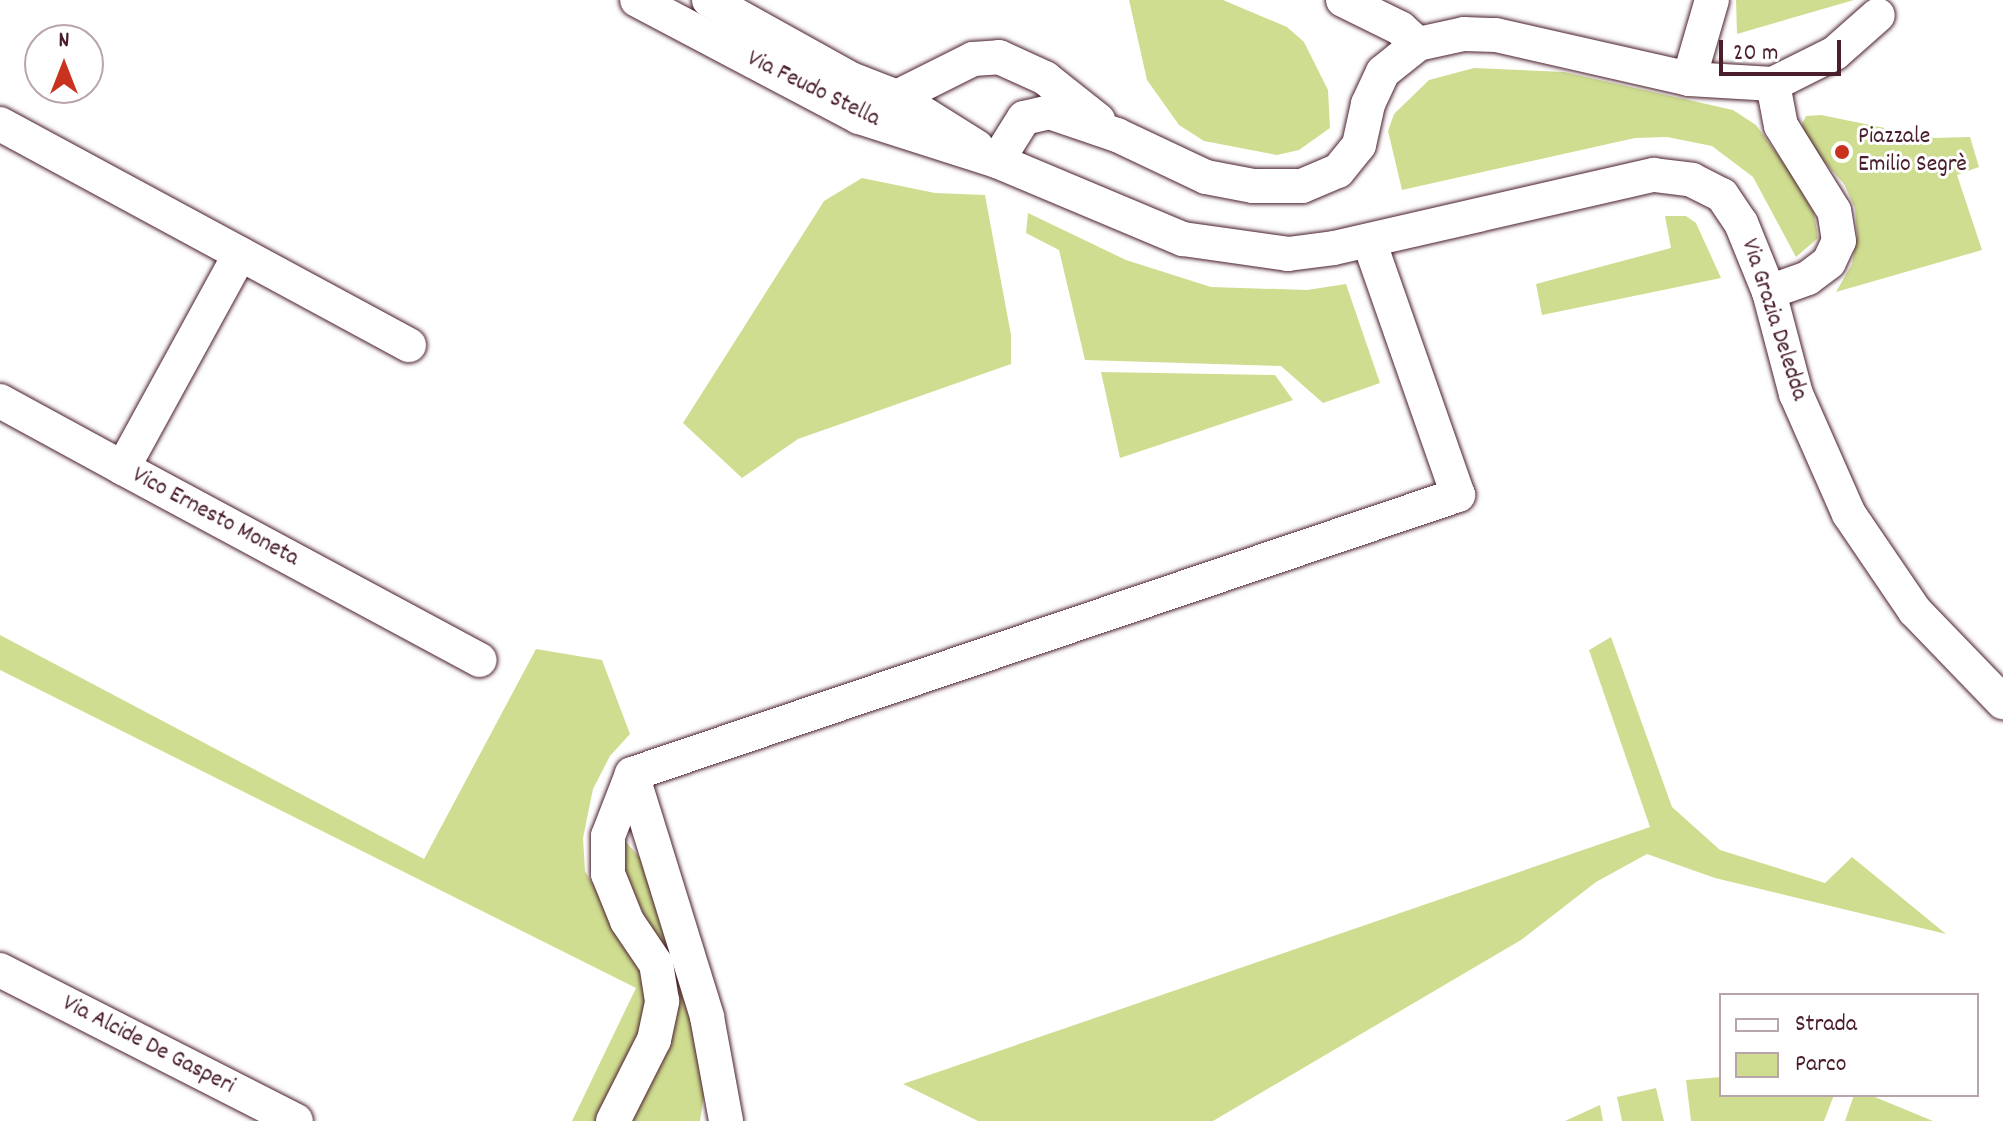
<!DOCTYPE html>
<html>
<head>
<meta charset="utf-8">
<style>
	body { margin:0 }
	#map { position:relative; width:2003px; height:1121px; overflow:hidden; background:#fff; font-family:Dekko,sans-serif }
	div>[style] { position:absolute }
	[style*='--x'] { left:calc(var(--x)*1px); top:calc(var(--y)*1px); width:calc(var(--w)*1px); rotate:calc(var(--a)*1deg) }
	.green>* { inset:0; background:#cfdd91 }
	.roads { filter:drop-shadow(0 0 2px #4a1f2b) drop-shadow(0 0 2px #4a1f2b) }
	.minor>* { height:34px; margin:-17px; padding:0 17px; transform-origin:17px; border-radius:17px; background:#fff }
	.dots>* { width:22px; height:22px; translate:-50% -50%; box-sizing:border-box; border:4px solid #fff; border-radius:50% }
	span { translate:-50% -50%; white-space:nowrap; text-align:center; line-height:1.15; -webkit-text-stroke:6px #fff; paint-order:stroke }
	.street-label { font-size:24px; color:#4a1f2b }
	.poi-label { font-size:24px; color:#4a1f2b }
	.left { translate:0 -50%; text-align:left }
	.legend { position:absolute; left:1719px; top:993px; width:260px; height:104px; box-sizing:border-box; background:#fff; border:2px solid #b7a5aa; margin:0; padding:10px 14px; list-style:none; font-size:24px; color:#4a1f2b }
	.legend li { display:flex; align-items:center; gap:16px; height:40px }
	.legend b { width:40px; border:2px solid #b7a5aa }
	.north { position:absolute; left:24px; top:24px; width:80px; height:80px; box-sizing:border-box; background:#fff; border:2px solid #b7a5aa; border-radius:50%; rotate:0deg; font-size:22px; font-weight:700; line-height:32px; text-align:center; color:#4a1f2b }
	.north::after { content:''; display:block; margin:auto; width:28px; height:36px; background:#c8321e; clip-path:polygon(50% 0,100% 100%,50% 72%,0 100%) }
	.scale { position:absolute; left:1719px; top:40px; width:122px; height:36px; box-sizing:border-box; border:4px solid #4a1f2b; border-top:0; padding-left:10px; font-size:24px; line-height:28px; white-space:nowrap; color:#4a1f2b; -webkit-text-stroke:6px #fff; paint-order:stroke }
</style>
</head>
<body>
<div id="map">
	<div class="green">
		<div style="clip-path:polygon(1129px 0,1223px 0,1287px 27px,1304px 42px,1328px 90px,1330px 128px,1299px 150px,1277px 155px,1204px 141px,1179px 125px,1147px 80px)"></div>
		<div style="clip-path:polygon(1736px 0,1854px 0,1737px 34px)"></div>
		<div style="clip-path:polygon(1474px 68px,1564px 72px,1733px 110px,1756px 125px,1789px 170px,1814px 213px,1818px 238px,1796px 257px,1753px 177px,1712px 146px,1667px 137px,1635px 138px,1402px 190px,1388px 131px,1394px 114px,1429px 80px)"></div>
		<div style="clip-path:polygon(1821px 115px,1934px 138px,1970px 137px,1979px 167px,1957px 175px,1982px 250px,1836px 292px,1852px 264px,1857px 235px,1855px 208px,1844px 184px,1806px 141px,1802px 124px,1806px 116px)"></div>
		<div style="clip-path:polygon(862px 178px,935px 193px,985px 195px,1011px 335px,1011px 364px,798px 439px,742px 478px,683px 423px,824px 201px)"></div>
		<div style="clip-path:polygon(1028px 213px,1126px 260px,1211px 287px,1307px 290px,1346px 284px,1380px 383px,1323px 403px,1281px 366px,1085px 360px,1059px 250px,1026px 233px)"></div>
		<div style="clip-path:polygon(1665px 216px,1686px 216px,1696px 223px,1721px 278px,1542px 315px,1536px 284px,1671px 248px)"></div>
		<div style="clip-path:polygon(1101px 372px,1275px 375px,1293px 400px,1120px 458px)"></div>
		<div style="clip-path:polygon(0 635px,424px 859px,536px 649px,602px 660px,630px 734px,610px 756px,593px 789px,583px 838px,585px 871px,651px 984px,632px 1056px,600px 1121px,572px 1121px,636px 988px,0 670px)"></div>
		<div style="clip-path:polygon(1611px 637px,1672px 807px,1720px 850px,1825px 883px,1852px 857px,1946px 934px,1715px 878px,1647px 854px,1596px 882px,1521px 940px,1213px 1121px,978px 1121px,903px 1084px,1650px 827px,1589px 650px)"></div>
		<div style="clip-path:polygon(624px 840px,652px 871px,665px 903px,705px 1089px,700px 1121px,631px 1121px,654px 1073px,645px 918px,622px 864px)"></div>
		<div style="clip-path:polygon(1721px 1077px,1721px 1095px,1834px 1095px,1824px 1121px,1691px 1121px,1686px 1080px)"></div>
		<div style="clip-path:polygon(1656px 1088px,1664px 1121px,1622px 1121px,1617px 1097px)"></div>
		<div style="clip-path:polygon(1854px 1095px,1870px 1095px,1933px 1121px,1845px 1121px)"></div>
		<div style="clip-path:polygon(1600px 1105px,1603px 1121px,1565px 1121px)"></div>
	</div>
	<div class="roads">
		<div class="minor">
			<div style="--x:637;--y:0;--w:251;--a:27.8"></div>
			<div style="--x:859;--y:117;--w:145;--a:17.7"></div>
			<div style="--x:997;--y:161;--w:202;--a:22.8"></div>
			<div style="--x:1183;--y:239;--w:106;--a:8.1"></div>
			<div style="--x:1288;--y:254;--w:46;--a:-7.4"></div>
			<div style="--x:1334;--y:248;--w:328;--a:-12.9"></div>
			<div style="--x:1654;--y:175;--w:38;--a:7"></div>
			<div style="--x:1692;--y:180;--w:34;--a:27"></div>
			<div style="--x:1722;--y:195;--w:34;--a:56"></div>
			<div style="--x:1741;--y:223;--w:74;--a:67.9"></div>
			<div style="--x:1769;--y:292;--w:106;--a:75.2"></div>
			<div style="--x:1796;--y:394;--w:131;--a:66.2"></div>
			<div style="--x:1849;--y:514;--w:117;--a:55.8"></div>
			<div style="--x:1915;--y:611;--w:127;--a:46"></div>
			<div style="--x:709;--y:0;--w:162;--a:29.1"></div>
			<div style="--x:851;--y:79;--w:49;--a:21.4"></div>
			<div style="--x:897;--y:97;--w:94;--a:32"></div>
			<div style="--x:1343;--y:0;--w:64;--a:26.2"></div>
			<div style="--x:1400;--y:28;--w:24;--a:42"></div>
			<div style="--x:1689;--y:79;--w:82;--a:-73.8"></div>
			<div style="--x:897;--y:97;--w:85;--a:-26.6"></div>
			<div style="--x:973;--y:59;--w:26;--a:-4"></div>
			<div style="--x:999;--y:57;--w:51;--a:24.5"></div>
			<div style="--x:1045;--y:78;--w:68;--a:38.4"></div>
			<div style="--x:0;--y:124;--w:465;--a:28.4"></div>
			<div style="--x:997;--y:161;--w:51;--a:-57.9"></div>
			<div style="--x:1024;--y:118;--w:26;--a:-13"></div>
			<div style="--x:1049;--y:112;--w:72;--a:18.7"></div>
			<div style="--x:1117;--y:135;--w:98;--a:25.3"></div>
			<div style="--x:1206;--y:177;--w:48;--a:10.8"></div>
			<div style="--x:1253;--y:186;--w:49;--a:0"></div>
			<div style="--x:1302;--y:186;--w:39;--a:-23"></div>
			<div style="--x:1338;--y:171;--w:33;--a:-51"></div>
			<div style="--x:1359;--y:145;--w:42;--a:-77.6"></div>
			<div style="--x:1368;--y:104;--w:35;--a:-65"></div>
			<div style="--x:1383;--y:72;--w:45;--a:-38.7"></div>
			<div style="--x:1418;--y:44;--w:47;--a:-12.3"></div>
			<div style="--x:1464;--y:34;--w:32;--a:2"></div>
			<div style="--x:1496;--y:35;--w:198;--a:12.8"></div>
			<div style="--x:1689;--y:79;--w:84;--a:3.4"></div>
			<div style="--x:1773;--y:84;--w:69;--a:-26.6"></div>
			<div style="--x:1835;--y:53;--w:57;--a:-41.5"></div>
			<div style="--x:240;--y:254;--w:244;--a:118.7"></div>
			<div style="--x:123;--y:468;--w:405;--a:28.3"></div>
			<div style="--x:1769;--y:292;--w:41;--a:-19.7"></div>
			<div style="--x:1808;--y:278;--w:26;--a:-37"></div>
			<div style="--x:1829;--y:262;--w:23;--a:-65"></div>
			<div style="--x:1839;--y:241;--w:30;--a:-99"></div>
			<div style="--x:1834;--y:211;--w:100;--a:-121.9"></div>
			<div style="--x:1781;--y:126;--w:43;--a:-100.8"></div>
			<div style="--x:0;--y:401;--w:140;--a:28.6"></div>
			<div style="--x:632;--y:774;--w:254;--a:72.8"></div>
			<div style="--x:707;--y:1017;--w:106;--a:79.6"></div>
			<div style="--x:0;--y:970;--w:332;--a:27"></div>
			<div style="--x:613;--y:1121;--w:91;--a:-63.2"></div>
			<div style="--x:654;--y:1040;--w:40;--a:-78"></div>
			<div style="--x:662;--y:1001;--w:37;--a:-99"></div>
			<div style="--x:656;--y:964;--w:52;--a:-124"></div>
			<div style="--x:627;--y:921;--w:51;--a:-112"></div>
			<div style="--x:608;--y:874;--w:38;--a:-90"></div>
			<div style="--x:608;--y:836;--w:66;--a:-68.8"></div>
			<div style="--x:632;--y:774;--w:872;--a:-18.66"></div>
			<div style="--x:1458;--y:495;--w:269;--a:-109.3"></div>
		</div>
	</div>
	<div class="dots">
		<div style="left:1842px;top:152px;background:#c8321e"></div>
	</div>
	<div class="street-label">
		<span style="left:813px;top:90px;rotate:26deg">Via Feudo Stella</span>
		<span style="left:1773px;top:320px;rotate:72deg">Via Grazia Deledda</span>
		<span style="left:215px;top:518px;rotate:28deg">Vico Ernesto Moneta</span>
		<span style="left:148px;top:1046px;rotate:27deg">Via Alcide De Gasperi</span>
	</div>
	<div class="poi-label">
		<span class="left" style="left:1858px;top:152px">Piazzale<br>Emilio Segrè</span>
	</div>
	<ul class="legend">
	<li><b style="height:10px;background:#fff"></b>Strada</li>
	<li><b style="height:22px;background:#cfdd91"></b>Parco</li>
	</ul>
	<div class="north">N</div>
	<div class="scale">20 m</div>
</div>
</body>
</html>
